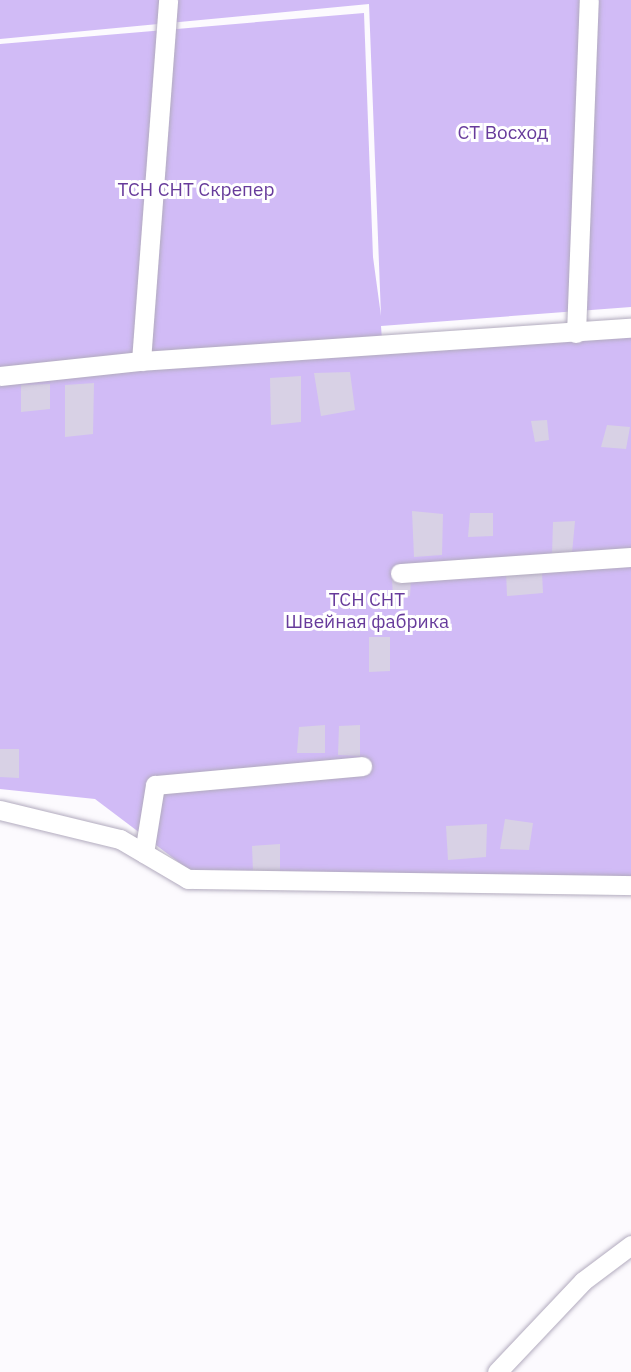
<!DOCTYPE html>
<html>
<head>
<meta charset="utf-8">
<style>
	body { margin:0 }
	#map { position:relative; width:631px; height:1372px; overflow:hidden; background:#fcfafe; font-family:"IBM Plex Sans",sans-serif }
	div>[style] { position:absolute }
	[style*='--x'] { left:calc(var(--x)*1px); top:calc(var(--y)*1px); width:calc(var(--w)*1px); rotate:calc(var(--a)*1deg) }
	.green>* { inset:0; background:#d1bbf6 }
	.building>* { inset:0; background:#d8d1e5 }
	.roads { filter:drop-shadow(0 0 2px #b2abbe) drop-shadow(0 0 2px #b2abbe) }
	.minor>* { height:19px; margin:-9.5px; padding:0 9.5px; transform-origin:9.5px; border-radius:9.5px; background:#fff }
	span { translate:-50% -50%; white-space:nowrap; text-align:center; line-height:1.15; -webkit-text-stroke:6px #fff; paint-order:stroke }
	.park-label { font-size:19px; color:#673b9b }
</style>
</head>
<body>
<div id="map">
	<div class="green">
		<div style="clip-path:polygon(0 0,631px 0,631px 307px,381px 326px,382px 340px,0 369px,0 44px,364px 13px,373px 257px,381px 316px,369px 4px,0 39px)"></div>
		<div style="clip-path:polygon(631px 319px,631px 878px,193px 873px,95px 799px,0 789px,0 384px)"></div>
	</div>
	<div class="building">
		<div style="clip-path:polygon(350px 372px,355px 410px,321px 416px,314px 373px)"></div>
		<div style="clip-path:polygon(301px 376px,301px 422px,271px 425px,270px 378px)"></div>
		<div style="clip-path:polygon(94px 383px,93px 434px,65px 437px,65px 385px)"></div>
		<div style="clip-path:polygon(50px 384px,50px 409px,21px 412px,21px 385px)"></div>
		<div style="clip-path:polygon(547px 420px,549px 440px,535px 442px,531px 421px)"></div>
		<div style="clip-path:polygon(607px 425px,630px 427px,626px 449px,601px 447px)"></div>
		<div style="clip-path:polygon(412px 511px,443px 514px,442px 555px,414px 557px)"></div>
		<div style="clip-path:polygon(470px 513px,493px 513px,493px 536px,468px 537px)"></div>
		<div style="clip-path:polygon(575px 521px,572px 553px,552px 554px,553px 522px)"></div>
		<div style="clip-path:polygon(506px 571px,542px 572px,543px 593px,507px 596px)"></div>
		<div style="clip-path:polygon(392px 579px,411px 579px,410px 596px,393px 597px)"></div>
		<div style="clip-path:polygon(369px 637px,390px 637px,390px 671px,369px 672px)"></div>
		<div style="clip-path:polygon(325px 725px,325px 753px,297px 753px,299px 727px)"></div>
		<div style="clip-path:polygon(360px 725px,360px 756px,338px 755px,339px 726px)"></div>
		<div style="clip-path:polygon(0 749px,19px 749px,19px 778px,0 777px)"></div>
		<div style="clip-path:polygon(505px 819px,533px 823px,529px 850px,500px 849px)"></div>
		<div style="clip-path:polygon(487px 824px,486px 857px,448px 860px,446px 826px)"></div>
		<div style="clip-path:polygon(280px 844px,280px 871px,253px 872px,252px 846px)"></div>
	</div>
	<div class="roads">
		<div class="minor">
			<div style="--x:576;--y:333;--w:333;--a:-87.8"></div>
			<div style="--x:141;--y:361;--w:362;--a:-85.7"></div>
			<div style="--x:0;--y:376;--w:142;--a:-6.1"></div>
			<div style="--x:141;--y:361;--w:491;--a:-3.9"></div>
			<div style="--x:400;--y:573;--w:232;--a:-4"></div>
			<div style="--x:0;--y:810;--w:123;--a:13.6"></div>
			<div style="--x:120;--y:839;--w:79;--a:30.5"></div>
			<div style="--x:188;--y:879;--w:443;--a:0.8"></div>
			<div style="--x:144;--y:853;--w:69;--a:-80.8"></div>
			<div style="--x:155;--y:785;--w:208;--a:-5.2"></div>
			<div style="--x:497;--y:1372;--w:125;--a:-46.6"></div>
			<div style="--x:583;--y:1281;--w:60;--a:-36.9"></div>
		</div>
	</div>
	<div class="park-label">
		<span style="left:503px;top:133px">СТ Восход</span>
		<span style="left:196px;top:190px">ТСН СНТ Скрепер</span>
		<span style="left:367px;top:611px">ТСН СНТ<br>Швейная фабрика</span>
	</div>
</div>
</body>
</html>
